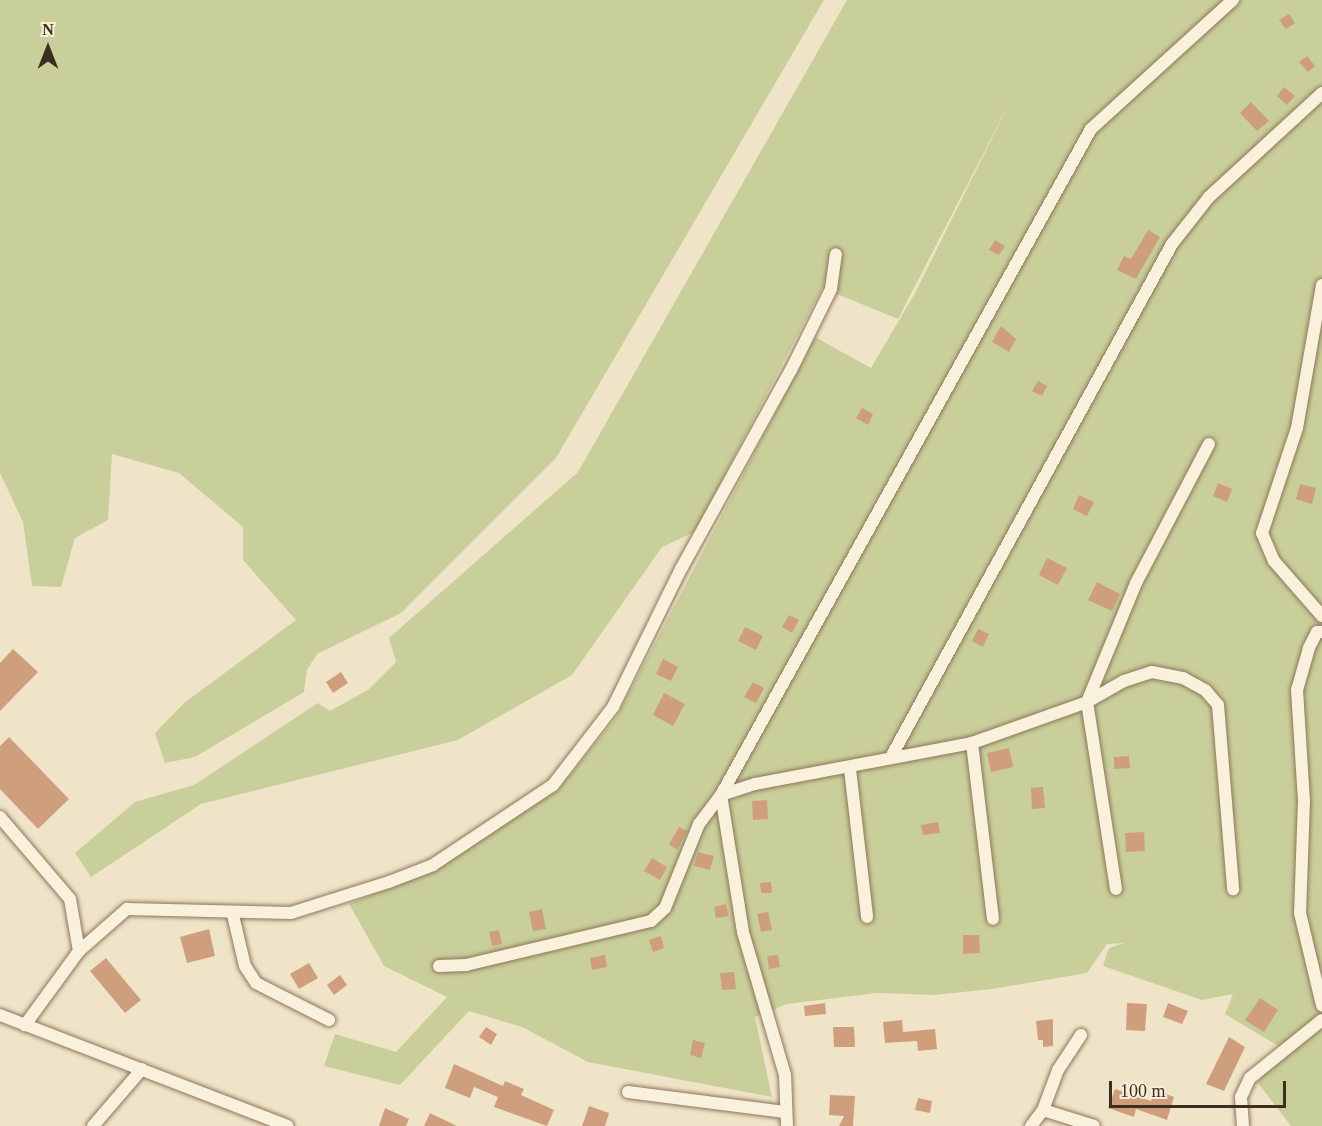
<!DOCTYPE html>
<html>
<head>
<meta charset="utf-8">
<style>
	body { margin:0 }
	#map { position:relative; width:1322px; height:1126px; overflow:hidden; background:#f0e4c8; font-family:Georgia,serif }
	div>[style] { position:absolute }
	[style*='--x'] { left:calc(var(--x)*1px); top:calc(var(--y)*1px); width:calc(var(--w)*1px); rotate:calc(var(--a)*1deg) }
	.green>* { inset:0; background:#c9cf9b }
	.building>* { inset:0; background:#cf9f7d }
	.roads { filter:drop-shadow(0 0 2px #8d765c) drop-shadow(0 0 2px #8d765c) }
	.minor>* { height:12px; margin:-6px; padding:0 6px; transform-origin:6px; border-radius:6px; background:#faf1dc }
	span { translate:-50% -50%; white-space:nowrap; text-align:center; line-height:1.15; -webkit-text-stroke:5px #f7eed8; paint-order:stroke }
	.north { position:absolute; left:18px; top:18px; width:60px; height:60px; -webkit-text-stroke:4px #f7eed8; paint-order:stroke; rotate:0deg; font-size:16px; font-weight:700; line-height:24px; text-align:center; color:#3d2e20 }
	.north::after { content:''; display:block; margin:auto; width:21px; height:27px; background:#3d2e20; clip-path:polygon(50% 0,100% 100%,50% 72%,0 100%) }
	.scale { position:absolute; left:1109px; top:1081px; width:177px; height:27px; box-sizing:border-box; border:3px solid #3d2e20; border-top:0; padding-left:8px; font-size:18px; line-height:21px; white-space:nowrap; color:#3d2e20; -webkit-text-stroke:4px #f7eed8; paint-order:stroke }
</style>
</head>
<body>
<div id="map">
	<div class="green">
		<div style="clip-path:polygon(0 0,824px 0,556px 458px,401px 613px,317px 654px,307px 670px,304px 692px,195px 757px,165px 763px,155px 733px,184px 703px,296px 620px,243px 560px,243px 527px,179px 473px,112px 454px,108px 520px,75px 538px,61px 587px,32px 586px,23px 522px,0 473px)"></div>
		<div style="clip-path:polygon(847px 0,1322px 0,1322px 1126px,1291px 1126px,1258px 1083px,1280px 1047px,1225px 1014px,1233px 994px,1202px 1000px,1103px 966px,1109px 948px,1124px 943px,1107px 944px,1087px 973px,992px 989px,934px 995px,877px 993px,787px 1004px,755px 1017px,772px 1097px,588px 1062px,522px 1027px,469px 1011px,400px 1085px,324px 1066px,335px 1034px,396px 1052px,447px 997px,384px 966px,349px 904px,424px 874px,558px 790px,616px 718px,815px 337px,871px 368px,915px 293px,1012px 98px,898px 319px,822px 288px,695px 532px,662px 547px,572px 675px,458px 740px,201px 804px,91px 877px,75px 853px,135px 802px,194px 785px,318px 703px,330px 711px,368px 690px,396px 662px,389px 638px,578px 472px)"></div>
	</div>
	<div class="building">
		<div style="clip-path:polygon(1289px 14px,1295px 23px,1286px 29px,1279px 20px)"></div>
		<div style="clip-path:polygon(1307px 56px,1315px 66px,1308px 72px,1299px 62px)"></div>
		<div style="clip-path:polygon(1284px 87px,1295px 96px,1287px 105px,1277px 96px)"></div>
		<div style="clip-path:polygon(1251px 102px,1269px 121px,1257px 131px,1240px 113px)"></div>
		<div style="clip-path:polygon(1148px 230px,1160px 237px,1136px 279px,1117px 270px,1124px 256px,1131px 259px)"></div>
		<div style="clip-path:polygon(995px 240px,1005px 246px,999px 255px,989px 250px)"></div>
		<div style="clip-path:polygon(1001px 326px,1016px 339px,1009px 352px,992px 342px)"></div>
		<div style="clip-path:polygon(1038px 381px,1047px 386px,1042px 396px,1032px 391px)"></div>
		<div style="clip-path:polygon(862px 408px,873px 414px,868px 425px,856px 418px)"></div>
		<div style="clip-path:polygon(1218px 483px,1232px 489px,1227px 502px,1213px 496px)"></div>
		<div style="clip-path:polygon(1300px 484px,1316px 488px,1312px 504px,1296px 499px)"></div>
		<div style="clip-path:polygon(1079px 495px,1094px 502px,1087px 516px,1073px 509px)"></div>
		<div style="clip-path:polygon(1047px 558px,1067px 568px,1058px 585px,1039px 575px)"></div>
		<div style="clip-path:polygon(1097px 582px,1120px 594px,1112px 611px,1088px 600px)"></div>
		<div style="clip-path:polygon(789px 615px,799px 620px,792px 633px,782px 627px)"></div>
		<div style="clip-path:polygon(745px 627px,763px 636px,756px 650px,738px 641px)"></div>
		<div style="clip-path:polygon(978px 629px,989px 634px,983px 647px,972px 641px)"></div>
		<div style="clip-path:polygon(13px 649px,38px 672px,0 711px,0 663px)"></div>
		<div style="clip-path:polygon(663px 659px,678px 667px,671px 681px,656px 674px)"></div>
		<div style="clip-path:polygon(341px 672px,348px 683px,333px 693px,326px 682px)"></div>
		<div style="clip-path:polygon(753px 682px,764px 688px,756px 703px,744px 697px)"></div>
		<div style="clip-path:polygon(664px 693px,685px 704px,673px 726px,653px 715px)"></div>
		<div style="clip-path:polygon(9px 737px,69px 799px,38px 829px,0 789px,0 746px)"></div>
		<div style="clip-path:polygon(1009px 748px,1013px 767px,991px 772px,987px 753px)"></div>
		<div style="clip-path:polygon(1129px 756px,1130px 768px,1114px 769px,1114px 757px)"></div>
		<div style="clip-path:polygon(1043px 787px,1045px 808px,1032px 809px,1031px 788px)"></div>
		<div style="clip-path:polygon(767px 800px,768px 819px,753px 820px,752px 801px)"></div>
		<div style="clip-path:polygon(938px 822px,940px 833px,923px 835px,921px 825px)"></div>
		<div style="clip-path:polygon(679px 827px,687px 831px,677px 850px,669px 844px)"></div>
		<div style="clip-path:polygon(1144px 832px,1145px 851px,1126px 852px,1125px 833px)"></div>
		<div style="clip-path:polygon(698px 852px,714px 856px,710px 870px,694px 866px)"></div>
		<div style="clip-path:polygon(652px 858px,667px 867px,660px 880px,644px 871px)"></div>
		<div style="clip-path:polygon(771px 882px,772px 893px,761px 893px,760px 883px)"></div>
		<div style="clip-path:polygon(726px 904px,729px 916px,716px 918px,714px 907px)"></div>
		<div style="clip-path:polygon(542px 909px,546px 929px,533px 931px,529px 912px)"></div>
		<div style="clip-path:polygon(768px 912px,772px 930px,761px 932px,757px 914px)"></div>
		<div style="clip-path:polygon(209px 929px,215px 956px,187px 963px,180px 937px)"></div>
		<div style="clip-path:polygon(499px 930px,502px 944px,492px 946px,489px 932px)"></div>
		<div style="clip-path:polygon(963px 935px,979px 935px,980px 953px,963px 954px)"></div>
		<div style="clip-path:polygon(661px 936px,664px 948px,653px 952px,649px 940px)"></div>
		<div style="clip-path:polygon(605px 955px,607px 967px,592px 970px,590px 958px)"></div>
		<div style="clip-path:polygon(778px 955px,780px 967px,769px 969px,767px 956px)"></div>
		<div style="clip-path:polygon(106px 958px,141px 1000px,125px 1013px,90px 971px)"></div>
		<div style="clip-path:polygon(309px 963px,318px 978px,299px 989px,290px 974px)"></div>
		<div style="clip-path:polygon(734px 972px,736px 989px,722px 990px,720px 973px)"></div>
		<div style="clip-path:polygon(340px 975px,347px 985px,334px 995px,327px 985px)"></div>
		<div style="clip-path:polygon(1260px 998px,1278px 1010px,1264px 1032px,1245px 1020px)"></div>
		<div style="clip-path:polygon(825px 1003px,826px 1014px,805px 1016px,804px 1006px)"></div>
		<div style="clip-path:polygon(1127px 1003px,1147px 1004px,1145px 1031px,1126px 1030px)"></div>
		<div style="clip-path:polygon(1168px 1003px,1188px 1011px,1182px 1024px,1163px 1017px)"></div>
		<div style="clip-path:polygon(1053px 1019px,1053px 1046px,1043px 1047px,1043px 1040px,1038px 1040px,1036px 1021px)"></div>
		<div style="clip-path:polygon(902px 1020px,903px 1032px,935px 1029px,937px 1049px,918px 1051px,917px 1041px,885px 1043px,883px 1022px)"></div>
		<div style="clip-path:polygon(486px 1027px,497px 1034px,491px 1045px,479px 1037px)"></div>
		<div style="clip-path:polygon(833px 1027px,854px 1027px,855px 1047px,834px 1047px)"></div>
		<div style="clip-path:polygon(1229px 1037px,1245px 1047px,1224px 1091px,1206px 1084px)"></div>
		<div style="clip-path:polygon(693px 1040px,705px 1043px,701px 1058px,690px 1055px)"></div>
		<div style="clip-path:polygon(454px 1064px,503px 1086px,505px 1081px,524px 1089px,521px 1095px,554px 1110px,547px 1126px,494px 1107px,498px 1097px,474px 1087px,470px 1098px,445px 1088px)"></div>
		<div style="clip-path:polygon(1115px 1089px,1151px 1101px,1155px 1090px,1174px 1097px,1167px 1120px,1136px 1109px,1134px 1117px,1108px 1108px)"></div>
		<div style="clip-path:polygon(830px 1095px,855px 1096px,853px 1126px,839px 1126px,844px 1116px,829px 1115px)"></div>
		<div style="clip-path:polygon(918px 1098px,932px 1101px,930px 1113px,915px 1110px)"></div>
		<div style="clip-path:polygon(589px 1106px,609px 1113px,605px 1126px,582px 1126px)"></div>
		<div style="clip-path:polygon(385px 1108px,409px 1119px,406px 1126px,379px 1126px)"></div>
		<div style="clip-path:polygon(430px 1113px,457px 1126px,424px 1126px)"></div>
	</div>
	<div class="roads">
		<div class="minor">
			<div style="--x:1322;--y:285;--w:145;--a:99.9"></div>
			<div style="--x:1297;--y:428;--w:111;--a:108.4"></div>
			<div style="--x:1262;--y:533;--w:30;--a:67"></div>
			<div style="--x:1274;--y:561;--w:73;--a:48.9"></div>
			<div style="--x:1322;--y:632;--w:5;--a:180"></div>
			<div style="--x:1317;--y:632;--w:18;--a:117"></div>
			<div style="--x:1309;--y:648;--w:44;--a:105.9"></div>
			<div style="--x:1297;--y:690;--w:110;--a:86.4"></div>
			<div style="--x:1304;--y:800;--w:113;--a:92"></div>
			<div style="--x:1300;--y:913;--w:95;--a:76.6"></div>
			<div style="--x:972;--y:743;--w:177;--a:83.2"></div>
			<div style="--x:891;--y:757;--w:585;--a:-61.29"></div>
			<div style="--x:1172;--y:244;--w:60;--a:-51.8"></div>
			<div style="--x:1209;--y:197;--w:154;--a:-42.6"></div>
			<div style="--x:850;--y:769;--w:149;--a:83.4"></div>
			<div style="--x:0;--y:817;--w:108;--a:49.5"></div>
			<div style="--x:70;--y:899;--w:53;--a:80.2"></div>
			<div style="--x:79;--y:951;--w:92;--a:126.1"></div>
			<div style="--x:1116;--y:889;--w:189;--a:-98.8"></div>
			<div style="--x:1087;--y:702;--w:43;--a:-29.6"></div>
			<div style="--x:1124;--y:681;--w:29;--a:-18"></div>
			<div style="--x:1152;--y:672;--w:32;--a:11"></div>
			<div style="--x:1183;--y:678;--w:26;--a:29"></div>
			<div style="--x:1206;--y:691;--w:18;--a:49"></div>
			<div style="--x:1218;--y:705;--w:185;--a:85.3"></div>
			<div style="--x:233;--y:915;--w:52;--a:76.8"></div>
			<div style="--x:245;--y:966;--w:20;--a:57"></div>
			<div style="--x:256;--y:983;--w:82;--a:26.9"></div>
			<div style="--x:79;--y:951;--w:64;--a:-41.2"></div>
			<div style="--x:127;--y:909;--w:164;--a:1.4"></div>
			<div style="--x:291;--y:913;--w:103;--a:-17.6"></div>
			<div style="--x:389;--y:882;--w:47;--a:-21.1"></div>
			<div style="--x:433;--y:865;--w:144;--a:-33.7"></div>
			<div style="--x:553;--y:785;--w:98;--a:-52.4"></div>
			<div style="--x:613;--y:707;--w:154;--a:-63.8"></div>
			<div style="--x:681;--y:569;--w:227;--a:-61.1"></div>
			<div style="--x:791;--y:370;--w:90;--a:-63.7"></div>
			<div style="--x:831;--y:289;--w:35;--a:-82"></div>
			<div style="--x:439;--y:966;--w:27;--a:-2"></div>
			<div style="--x:466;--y:965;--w:190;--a:-13.4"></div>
			<div style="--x:651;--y:921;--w:19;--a:-43"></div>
			<div style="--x:665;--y:908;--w:91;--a:-68"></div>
			<div style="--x:699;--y:824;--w:36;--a:-53"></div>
			<div style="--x:721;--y:795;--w:36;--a:-18"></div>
			<div style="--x:755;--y:784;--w:221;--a:-10.7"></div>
			<div style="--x:972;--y:743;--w:122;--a:-19.6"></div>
			<div style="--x:1087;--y:702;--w:129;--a:-67.6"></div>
			<div style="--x:1136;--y:583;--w:157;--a:-62.3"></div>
			<div style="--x:0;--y:1015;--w:308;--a:21.1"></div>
			<div style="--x:628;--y:1092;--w:158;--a:7.3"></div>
			<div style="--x:1043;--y:1110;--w:53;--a:17.4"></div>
			<div style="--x:93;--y:1126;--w:75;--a:-49.3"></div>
			<div style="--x:787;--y:1126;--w:51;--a:-92.2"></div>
			<div style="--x:785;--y:1075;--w:149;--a:-106.4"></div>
			<div style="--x:743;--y:932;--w:139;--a:-99.1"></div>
			<div style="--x:721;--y:795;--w:762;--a:-60.95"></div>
			<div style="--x:1091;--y:129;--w:192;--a:-42.3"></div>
			<div style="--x:1031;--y:1126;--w:20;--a:-53"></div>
			<div style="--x:1043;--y:1110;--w:43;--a:-69.4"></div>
			<div style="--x:1058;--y:1070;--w:42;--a:-56.7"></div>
			<div style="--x:1243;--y:1126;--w:29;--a:-94"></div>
			<div style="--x:1241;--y:1097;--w:21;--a:-65"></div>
			<div style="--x:1250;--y:1078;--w:92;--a:-38.9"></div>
		</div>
	</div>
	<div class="north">N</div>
	<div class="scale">100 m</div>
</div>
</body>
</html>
